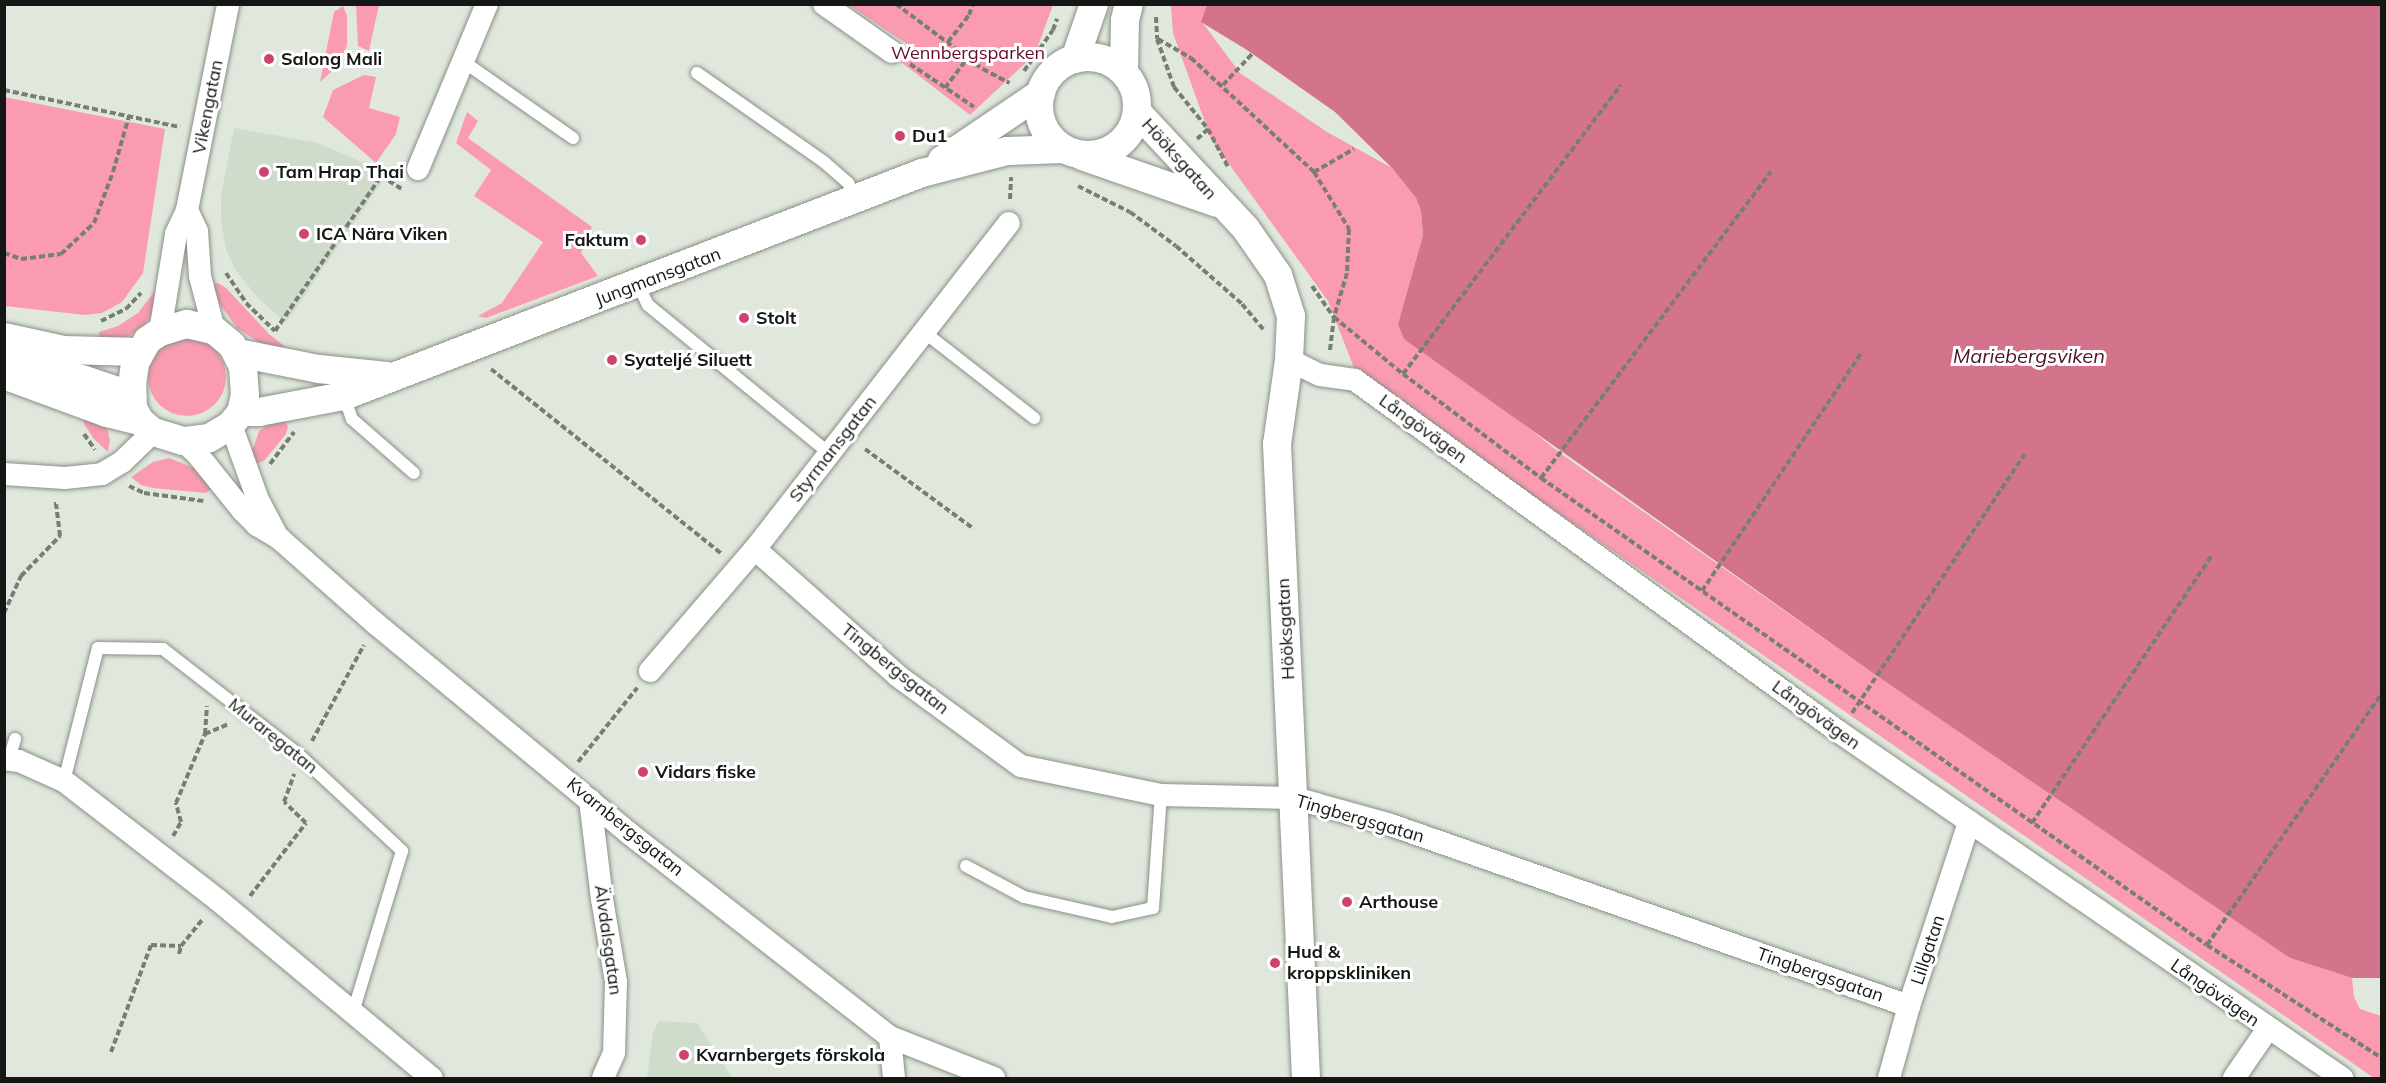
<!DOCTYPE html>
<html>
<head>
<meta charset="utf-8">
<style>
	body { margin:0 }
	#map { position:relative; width:2386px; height:1083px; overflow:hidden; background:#e0e8dd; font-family:Mulish,sans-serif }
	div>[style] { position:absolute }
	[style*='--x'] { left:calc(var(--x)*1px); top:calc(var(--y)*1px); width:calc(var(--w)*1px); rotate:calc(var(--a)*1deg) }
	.built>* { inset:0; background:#d0dccb }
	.green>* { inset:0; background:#fa9bb1 }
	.round { border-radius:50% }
	.water>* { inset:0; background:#d4738c }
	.path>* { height:4px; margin-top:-2px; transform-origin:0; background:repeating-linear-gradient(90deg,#787e76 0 6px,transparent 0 9px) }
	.roads { filter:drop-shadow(0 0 2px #899086) drop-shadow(0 0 2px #899086) }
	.service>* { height:12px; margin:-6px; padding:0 6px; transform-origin:6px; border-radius:6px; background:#fff }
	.minor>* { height:22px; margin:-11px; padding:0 11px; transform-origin:11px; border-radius:11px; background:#fff }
	.tertiary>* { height:28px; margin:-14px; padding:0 14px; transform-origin:14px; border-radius:14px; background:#fff }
	.tertiary>.ring { margin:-14px; padding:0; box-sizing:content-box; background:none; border:28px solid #fff; border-radius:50% }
	.dots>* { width:16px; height:16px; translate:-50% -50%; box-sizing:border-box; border:3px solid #fff; border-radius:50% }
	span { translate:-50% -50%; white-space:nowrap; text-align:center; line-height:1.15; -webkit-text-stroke:6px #fff; paint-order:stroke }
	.park-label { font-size:18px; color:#63092d }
	.poi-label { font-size:18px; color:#141713; font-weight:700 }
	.left { translate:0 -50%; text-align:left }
	.right { translate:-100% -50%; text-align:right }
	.street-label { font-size:18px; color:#141713 }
	.water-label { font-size:20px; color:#4e1125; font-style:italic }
	.frame { position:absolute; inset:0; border:6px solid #141713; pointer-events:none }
</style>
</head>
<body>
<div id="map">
	<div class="built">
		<div style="clip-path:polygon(234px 128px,318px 143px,388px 173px,286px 323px,257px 297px,235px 269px,226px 250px,221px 221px,221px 196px)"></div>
		<div style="clip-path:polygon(659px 1021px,697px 1023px,732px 1078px,647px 1078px,653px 1032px)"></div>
	</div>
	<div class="green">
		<div style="clip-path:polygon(356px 5px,379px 5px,369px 51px,358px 46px)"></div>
		<div style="clip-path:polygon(849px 5px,1053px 5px,1035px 54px,970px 115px,897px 59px,907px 44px)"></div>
		<div style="clip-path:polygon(1171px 5px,1207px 5px,1202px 22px,1240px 73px,1327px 132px,1392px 168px,1416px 198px,1421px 211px,1423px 235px,1398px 324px,1560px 453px,1877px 676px,2290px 958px,2352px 978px,2354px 997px,2360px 1009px,2381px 1016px,2381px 1078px,2374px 1078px,1356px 373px,1328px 301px,1211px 139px,1173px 33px)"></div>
		<div style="clip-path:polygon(343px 6px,347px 16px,347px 45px,341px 63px,320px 82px,334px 12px)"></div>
		<div style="clip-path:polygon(364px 75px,376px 77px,369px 108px,400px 117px,396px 134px,376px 163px,323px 117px,333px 90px)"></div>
		<div style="clip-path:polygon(4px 97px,165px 129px,143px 273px,122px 302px,102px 313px,85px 315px,5px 306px)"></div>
		<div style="clip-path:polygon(467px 112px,478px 121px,468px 138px,592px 227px,581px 253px,598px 276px,486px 318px,478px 316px,502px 303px,543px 242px,474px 196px,491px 170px,456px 143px)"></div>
		<div style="clip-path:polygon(218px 283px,226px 288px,269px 334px,283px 345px,285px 353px,272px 351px,237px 328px,214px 296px,211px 285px)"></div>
		<div style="clip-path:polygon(158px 287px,153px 312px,145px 324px,132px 334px,112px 343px,100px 343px,99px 332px,118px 326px,138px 313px)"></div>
		<div class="round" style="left:148px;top:338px;width:78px;height:78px"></div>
		<div style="clip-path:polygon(82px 414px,102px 422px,107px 428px,110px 440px,108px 452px,94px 439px,84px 424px)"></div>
		<div style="clip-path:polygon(283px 415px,288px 427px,286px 434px,264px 461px,255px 464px,251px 454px,259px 431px)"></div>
		<div style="clip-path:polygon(169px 458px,194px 468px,212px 488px,206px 493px,153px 488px,141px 485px,131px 477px,153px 462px)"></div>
	</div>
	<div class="water">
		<div style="clip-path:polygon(1207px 5px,2381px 5px,2381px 978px,2352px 978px,2290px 958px,1877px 676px,1404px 339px,1398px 324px,1423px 235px,1421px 211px,1416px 198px,1392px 168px,1335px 112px,1247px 50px,1201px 22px)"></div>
	</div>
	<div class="path">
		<div style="--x:896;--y:4;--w:109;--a:36.8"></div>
		<div style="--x:983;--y:69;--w:30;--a:28"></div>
		<div style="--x:1156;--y:17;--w:22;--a:87"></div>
		<div style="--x:1157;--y:39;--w:51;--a:70.5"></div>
		<div style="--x:1174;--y:87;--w:54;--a:51"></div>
		<div style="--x:1208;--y:129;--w:43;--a:62.2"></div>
		<div style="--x:1158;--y:39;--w:38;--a:30"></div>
		<div style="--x:1191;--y:58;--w:168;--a:42.8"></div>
		<div style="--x:1314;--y:172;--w:67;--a:58.4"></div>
		<div style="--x:1349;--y:229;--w:44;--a:92.6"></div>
		<div style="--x:1347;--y:273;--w:46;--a:106.5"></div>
		<div style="--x:1334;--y:317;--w:34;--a:97"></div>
		<div style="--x:948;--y:42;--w:34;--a:-52"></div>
		<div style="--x:969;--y:15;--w:12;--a:-70"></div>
		<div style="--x:910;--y:64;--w:77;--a:33.9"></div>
		<div style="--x:1024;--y:71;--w:50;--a:-54.7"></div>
		<div style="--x:1053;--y:30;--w:12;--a:-70"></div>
		<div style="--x:1223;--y:85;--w:44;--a:-46.8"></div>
		<div style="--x:945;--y:88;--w:38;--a:-53"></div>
		<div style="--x:4;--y:90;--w:180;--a:11.9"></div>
		<div style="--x:1197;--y:139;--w:15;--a:-42"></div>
		<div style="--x:1314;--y:172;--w:46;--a:-29.9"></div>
		<div style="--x:1078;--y:186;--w:58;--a:26.6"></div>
		<div style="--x:1130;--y:212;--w:57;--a:36.5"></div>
		<div style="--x:1176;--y:246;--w:88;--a:41.3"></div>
		<div style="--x:1242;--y:304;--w:33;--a:50"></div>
		<div style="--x:1010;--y:199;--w:22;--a:-87"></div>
		<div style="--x:4;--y:253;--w:18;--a:19"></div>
		<div style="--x:21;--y:259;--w:40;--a:-7.1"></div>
		<div style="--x:61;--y:254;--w:45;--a:-43.2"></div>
		<div style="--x:94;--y:223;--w:54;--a:-69.6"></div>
		<div style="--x:113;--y:172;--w:58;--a:-74.1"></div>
		<div style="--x:226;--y:273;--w:36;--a:56"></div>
		<div style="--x:246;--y:303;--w:40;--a:44"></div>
		<div style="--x:1312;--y:286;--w:38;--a:55"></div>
		<div style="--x:1334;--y:317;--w:89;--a:39.6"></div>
		<div style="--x:1403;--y:374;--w:173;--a:37"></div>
		<div style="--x:1541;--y:478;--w:813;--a:35.04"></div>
		<div style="--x:2207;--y:945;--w:208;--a:32.9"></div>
		<div style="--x:101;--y:321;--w:28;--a:-26"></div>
		<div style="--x:126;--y:309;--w:22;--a:-47"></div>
		<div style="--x:275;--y:331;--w:188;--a:-55.6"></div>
		<div style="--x:381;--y:176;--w:25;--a:32"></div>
		<div style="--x:491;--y:369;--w:296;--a:38.7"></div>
		<div style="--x:1403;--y:374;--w:362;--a:-53"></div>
		<div style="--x:84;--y:434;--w:19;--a:55"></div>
		<div style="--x:865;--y:449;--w:135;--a:36.3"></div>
		<div style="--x:270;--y:464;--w:40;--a:-53"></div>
		<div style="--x:1541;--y:478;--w:383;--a:-53.1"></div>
		<div style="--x:129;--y:486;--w:17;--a:25"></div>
		<div style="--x:144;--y:493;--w:60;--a:7.7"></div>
		<div style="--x:1702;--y:591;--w:288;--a:-56.2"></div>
		<div style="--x:4;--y:613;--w:41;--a:-65.3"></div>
		<div style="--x:21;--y:576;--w:56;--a:-45.7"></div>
		<div style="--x:60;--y:536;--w:32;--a:-97"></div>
		<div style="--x:56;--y:504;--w:2;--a:180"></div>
		<div style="--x:1852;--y:713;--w:311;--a:-56.3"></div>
		<div style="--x:205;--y:734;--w:26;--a:-23"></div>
		<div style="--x:312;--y:741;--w:109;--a:-61.6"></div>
		<div style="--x:578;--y:762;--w:95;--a:-51.4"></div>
		<div style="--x:2032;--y:823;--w:324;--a:-56.1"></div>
		<div style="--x:173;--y:836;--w:16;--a:-60"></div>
		<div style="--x:181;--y:822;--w:20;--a:-105"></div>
		<div style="--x:176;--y:803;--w:75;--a:-67.2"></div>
		<div style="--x:205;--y:734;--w:28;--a:-86"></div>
		<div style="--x:250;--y:896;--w:92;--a:-52.5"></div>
		<div style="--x:306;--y:823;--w:30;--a:-136"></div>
		<div style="--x:284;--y:802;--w:30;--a:-70"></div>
		<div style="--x:2207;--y:945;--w:307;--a:-55.2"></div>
		<div style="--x:179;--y:954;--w:8;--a:-76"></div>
		<div style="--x:111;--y:1052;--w:114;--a:-69.5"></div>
		<div style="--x:151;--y:945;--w:30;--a:2"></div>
		<div style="--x:181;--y:946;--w:35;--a:-51"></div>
	</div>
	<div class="roads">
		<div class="service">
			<div style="--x:464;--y:62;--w:133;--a:34.9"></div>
			<div style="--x:697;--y:73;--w:155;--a:35"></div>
			<div style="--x:824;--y:162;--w:32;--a:41"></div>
			<div style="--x:848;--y:183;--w:17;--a:59"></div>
			<div style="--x:638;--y:284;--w:23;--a:65"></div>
			<div style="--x:648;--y:305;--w:234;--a:39.3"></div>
			<div style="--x:924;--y:332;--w:140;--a:38"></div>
			<div style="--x:344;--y:396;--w:24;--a:71"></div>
			<div style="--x:352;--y:419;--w:82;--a:41.1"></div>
			<div style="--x:9;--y:759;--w:21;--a:-73"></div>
			<div style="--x:64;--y:781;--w:137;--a:-75.7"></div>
			<div style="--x:98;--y:648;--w:65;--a:0.9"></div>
			<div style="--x:163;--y:649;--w:170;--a:37.8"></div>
			<div style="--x:297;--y:753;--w:144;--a:43"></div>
			<div style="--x:402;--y:851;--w:168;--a:106.9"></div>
			<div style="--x:966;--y:866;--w:66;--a:28.1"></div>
			<div style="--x:1024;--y:897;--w:90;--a:12.8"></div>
			<div style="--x:1112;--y:917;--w:42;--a:-12.4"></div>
			<div style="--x:1153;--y:908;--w:113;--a:-86"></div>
		</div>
		<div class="minor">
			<div style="--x:824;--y:4;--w:83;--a:35.2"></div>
			<div style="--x:418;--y:169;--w:179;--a:-67.3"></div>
			<div style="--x:187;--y:210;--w:23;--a:65"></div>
			<div style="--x:197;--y:231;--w:45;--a:86.2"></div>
			<div style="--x:200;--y:276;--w:56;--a:75.5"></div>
			<div style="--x:160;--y:332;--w:99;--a:-80.7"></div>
			<div style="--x:176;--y:234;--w:26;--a:-65"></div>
			<div style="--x:187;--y:210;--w:210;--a:-78.7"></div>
			<div style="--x:1289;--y:360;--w:34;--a:26"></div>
			<div style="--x:1320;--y:375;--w:35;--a:8"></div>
			<div style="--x:1355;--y:380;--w:598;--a:36.03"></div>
			<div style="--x:1839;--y:732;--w:611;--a:34.52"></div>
			<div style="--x:231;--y:425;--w:80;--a:70.2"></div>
			<div style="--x:258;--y:500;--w:40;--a:62"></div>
			<div style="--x:183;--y:441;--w:21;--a:43"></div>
			<div style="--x:198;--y:455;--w:72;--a:51.2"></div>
			<div style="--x:243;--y:511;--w:20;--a:45"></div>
			<div style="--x:257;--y:525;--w:27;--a:31"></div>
			<div style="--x:280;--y:539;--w:127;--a:41.5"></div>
			<div style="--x:375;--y:623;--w:331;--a:39.6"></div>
			<div style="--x:630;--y:834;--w:330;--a:38"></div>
			<div style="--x:890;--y:1037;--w:112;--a:21.5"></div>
			<div style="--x:4;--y:474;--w:61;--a:3.8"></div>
			<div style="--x:65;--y:478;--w:37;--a:-6"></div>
			<div style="--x:102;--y:474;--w:23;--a:-31"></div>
			<div style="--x:122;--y:462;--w:43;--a:-44.1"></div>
			<div style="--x:755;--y:549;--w:191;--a:41.6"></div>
			<div style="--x:898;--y:676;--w:152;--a:36.2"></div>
			<div style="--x:1021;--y:766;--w:143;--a:11.7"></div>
			<div style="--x:1161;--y:795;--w:133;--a:1.3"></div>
			<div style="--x:1294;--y:798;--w:23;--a:15"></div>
			<div style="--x:1316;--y:804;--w:75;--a:15.5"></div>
			<div style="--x:1388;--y:824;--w:552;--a:19.26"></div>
			<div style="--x:650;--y:671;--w:161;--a:-49.3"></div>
			<div style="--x:755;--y:549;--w:413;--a:-52.1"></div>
			<div style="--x:4;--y:759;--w:15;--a:8"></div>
			<div style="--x:19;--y:761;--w:49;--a:24"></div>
			<div style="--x:64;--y:781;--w:195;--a:37.7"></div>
			<div style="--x:218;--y:900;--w:278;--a:39.8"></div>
			<div style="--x:590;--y:800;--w:100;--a:83.1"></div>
			<div style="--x:602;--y:899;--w:84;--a:80.4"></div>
			<div style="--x:616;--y:982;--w:71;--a:91.6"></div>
			<div style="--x:614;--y:1053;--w:27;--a:114"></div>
			<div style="--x:890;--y:1037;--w:41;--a:84.4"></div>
			<div style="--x:1889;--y:1078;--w:75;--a:-74.5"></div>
			<div style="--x:1909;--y:1006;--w:194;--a:-71.9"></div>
			<div style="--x:2234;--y:1078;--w:58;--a:-55.5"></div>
		</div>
		<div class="tertiary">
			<div class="ring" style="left:1039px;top:57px;width:70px;height:70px"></div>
			<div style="--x:1075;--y:59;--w:58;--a:-70.9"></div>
			<div style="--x:1124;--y:72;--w:52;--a:-88.9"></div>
			<div style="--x:1125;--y:20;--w:16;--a:-76"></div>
			<div style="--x:1138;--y:113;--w:158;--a:47"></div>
			<div style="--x:1246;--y:229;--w:56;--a:55.2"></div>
			<div style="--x:1278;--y:275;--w:43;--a:72.4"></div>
			<div style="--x:1291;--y:316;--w:44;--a:92.6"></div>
			<div style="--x:1289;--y:360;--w:85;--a:98.1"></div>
			<div style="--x:1277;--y:444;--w:635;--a:87.38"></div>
			<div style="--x:1082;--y:156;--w:143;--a:19.2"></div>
			<div style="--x:942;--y:160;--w:120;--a:-34.1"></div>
			<div style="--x:187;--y:324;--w:28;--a:13"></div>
			<div style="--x:214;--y:330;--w:23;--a:40"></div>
			<div style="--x:232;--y:345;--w:25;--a:63"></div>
			<div style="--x:243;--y:367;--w:28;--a:86"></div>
			<div style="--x:245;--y:395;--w:17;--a:103"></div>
			<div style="--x:241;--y:412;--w:16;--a:128"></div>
			<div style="--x:231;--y:425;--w:26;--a:149"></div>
			<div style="--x:209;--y:438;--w:26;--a:173"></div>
			<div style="--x:183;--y:441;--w:31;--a:-163"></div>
			<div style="--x:153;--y:432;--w:17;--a:-140"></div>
			<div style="--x:140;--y:421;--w:15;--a:-118"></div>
			<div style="--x:133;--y:408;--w:23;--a:-92"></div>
			<div style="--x:132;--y:385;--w:22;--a:-82"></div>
			<div style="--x:135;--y:363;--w:26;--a:-61"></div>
			<div style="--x:148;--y:340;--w:14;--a:-34"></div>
			<div style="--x:160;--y:332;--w:28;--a:-17"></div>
			<div style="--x:4;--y:337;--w:61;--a:12.2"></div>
			<div style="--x:64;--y:350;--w:76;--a:1.5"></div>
			<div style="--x:238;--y:353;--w:83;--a:11.2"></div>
			<div style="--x:319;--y:369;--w:68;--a:5.9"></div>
			<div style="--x:15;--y:362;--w:72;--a:14.4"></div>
			<div style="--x:85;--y:380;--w:50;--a:18.8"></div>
			<div style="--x:4;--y:375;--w:110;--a:20.3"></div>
			<div style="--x:107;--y:413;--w:34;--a:14"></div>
			<div style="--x:241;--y:412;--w:18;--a:0"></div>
			<div style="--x:259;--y:412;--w:86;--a:-10.7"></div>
			<div style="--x:344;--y:396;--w:620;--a:-21.1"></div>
			<div style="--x:922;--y:173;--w:88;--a:-14.5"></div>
			<div style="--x:1007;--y:151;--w:57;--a:-2"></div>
		</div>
	</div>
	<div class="dots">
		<div style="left:269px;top:59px;background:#cf4270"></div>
		<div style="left:900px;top:136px;background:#cf4270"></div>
		<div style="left:264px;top:172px;background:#cf4270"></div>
		<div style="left:304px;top:234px;background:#cf4270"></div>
		<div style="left:641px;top:240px;background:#cf4270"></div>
		<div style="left:744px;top:318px;background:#cf4270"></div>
		<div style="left:612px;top:360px;background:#cf4270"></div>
		<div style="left:643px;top:772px;background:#cf4270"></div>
		<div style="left:1347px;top:902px;background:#cf4270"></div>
		<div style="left:1275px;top:963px;background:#cf4270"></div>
		<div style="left:684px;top:1055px;background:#cf4270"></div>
	</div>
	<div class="park-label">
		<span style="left:968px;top:53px">Wennbergsparken</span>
	</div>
	<div class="poi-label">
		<span class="left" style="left:281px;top:59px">Salong Mali</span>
		<span class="left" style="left:912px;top:136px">Du1</span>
		<span class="left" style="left:276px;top:172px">Tam Hrap Thai</span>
		<span class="left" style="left:316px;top:234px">ICA Nära Viken</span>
		<span class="right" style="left:629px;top:240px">Faktum</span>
		<span class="left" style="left:756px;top:318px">Stolt</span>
		<span class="left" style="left:624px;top:360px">Syateljé Siluett</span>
		<span class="left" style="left:655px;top:772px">Vidars fiske</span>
		<span class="left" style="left:1359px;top:902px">Arthouse</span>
		<span class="left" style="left:1287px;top:963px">Hud &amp;<br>kroppskliniken</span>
		<span class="left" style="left:696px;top:1055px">Kvarnbergets förskola</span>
	</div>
	<div class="street-label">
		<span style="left:208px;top:107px;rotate:-79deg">Vikengatan</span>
		<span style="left:1179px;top:159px;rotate:48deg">Hööksgatan</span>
		<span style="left:658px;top:277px;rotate:-21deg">Jungmansgatan</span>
		<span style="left:1423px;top:429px;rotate:36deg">Långövägen</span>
		<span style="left:833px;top:449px;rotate:-52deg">Styrmansgatan</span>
		<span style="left:1286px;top:629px;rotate:-93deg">Hööksgatan</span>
		<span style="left:895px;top:669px;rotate:39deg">Tingbergsgatan</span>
		<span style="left:1816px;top:715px;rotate:36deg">Långövägen</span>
		<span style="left:273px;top:736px;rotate:39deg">Muraregatan</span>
		<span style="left:1360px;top:819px;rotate:16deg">Tingbergsgatan</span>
		<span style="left:625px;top:827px;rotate:39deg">Kvarnbergsgatan</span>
		<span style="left:608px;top:940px;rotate:82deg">Älvdalsgatan</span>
		<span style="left:1928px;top:950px;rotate:-72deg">Lillgatan</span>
		<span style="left:1820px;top:975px;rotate:19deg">Tingbergsgatan</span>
		<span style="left:2215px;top:993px;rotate:35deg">Långövägen</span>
	</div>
	<div class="water-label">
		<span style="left:2029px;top:355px">Mariebergsviken</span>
	</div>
	<div class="frame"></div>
</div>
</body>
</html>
